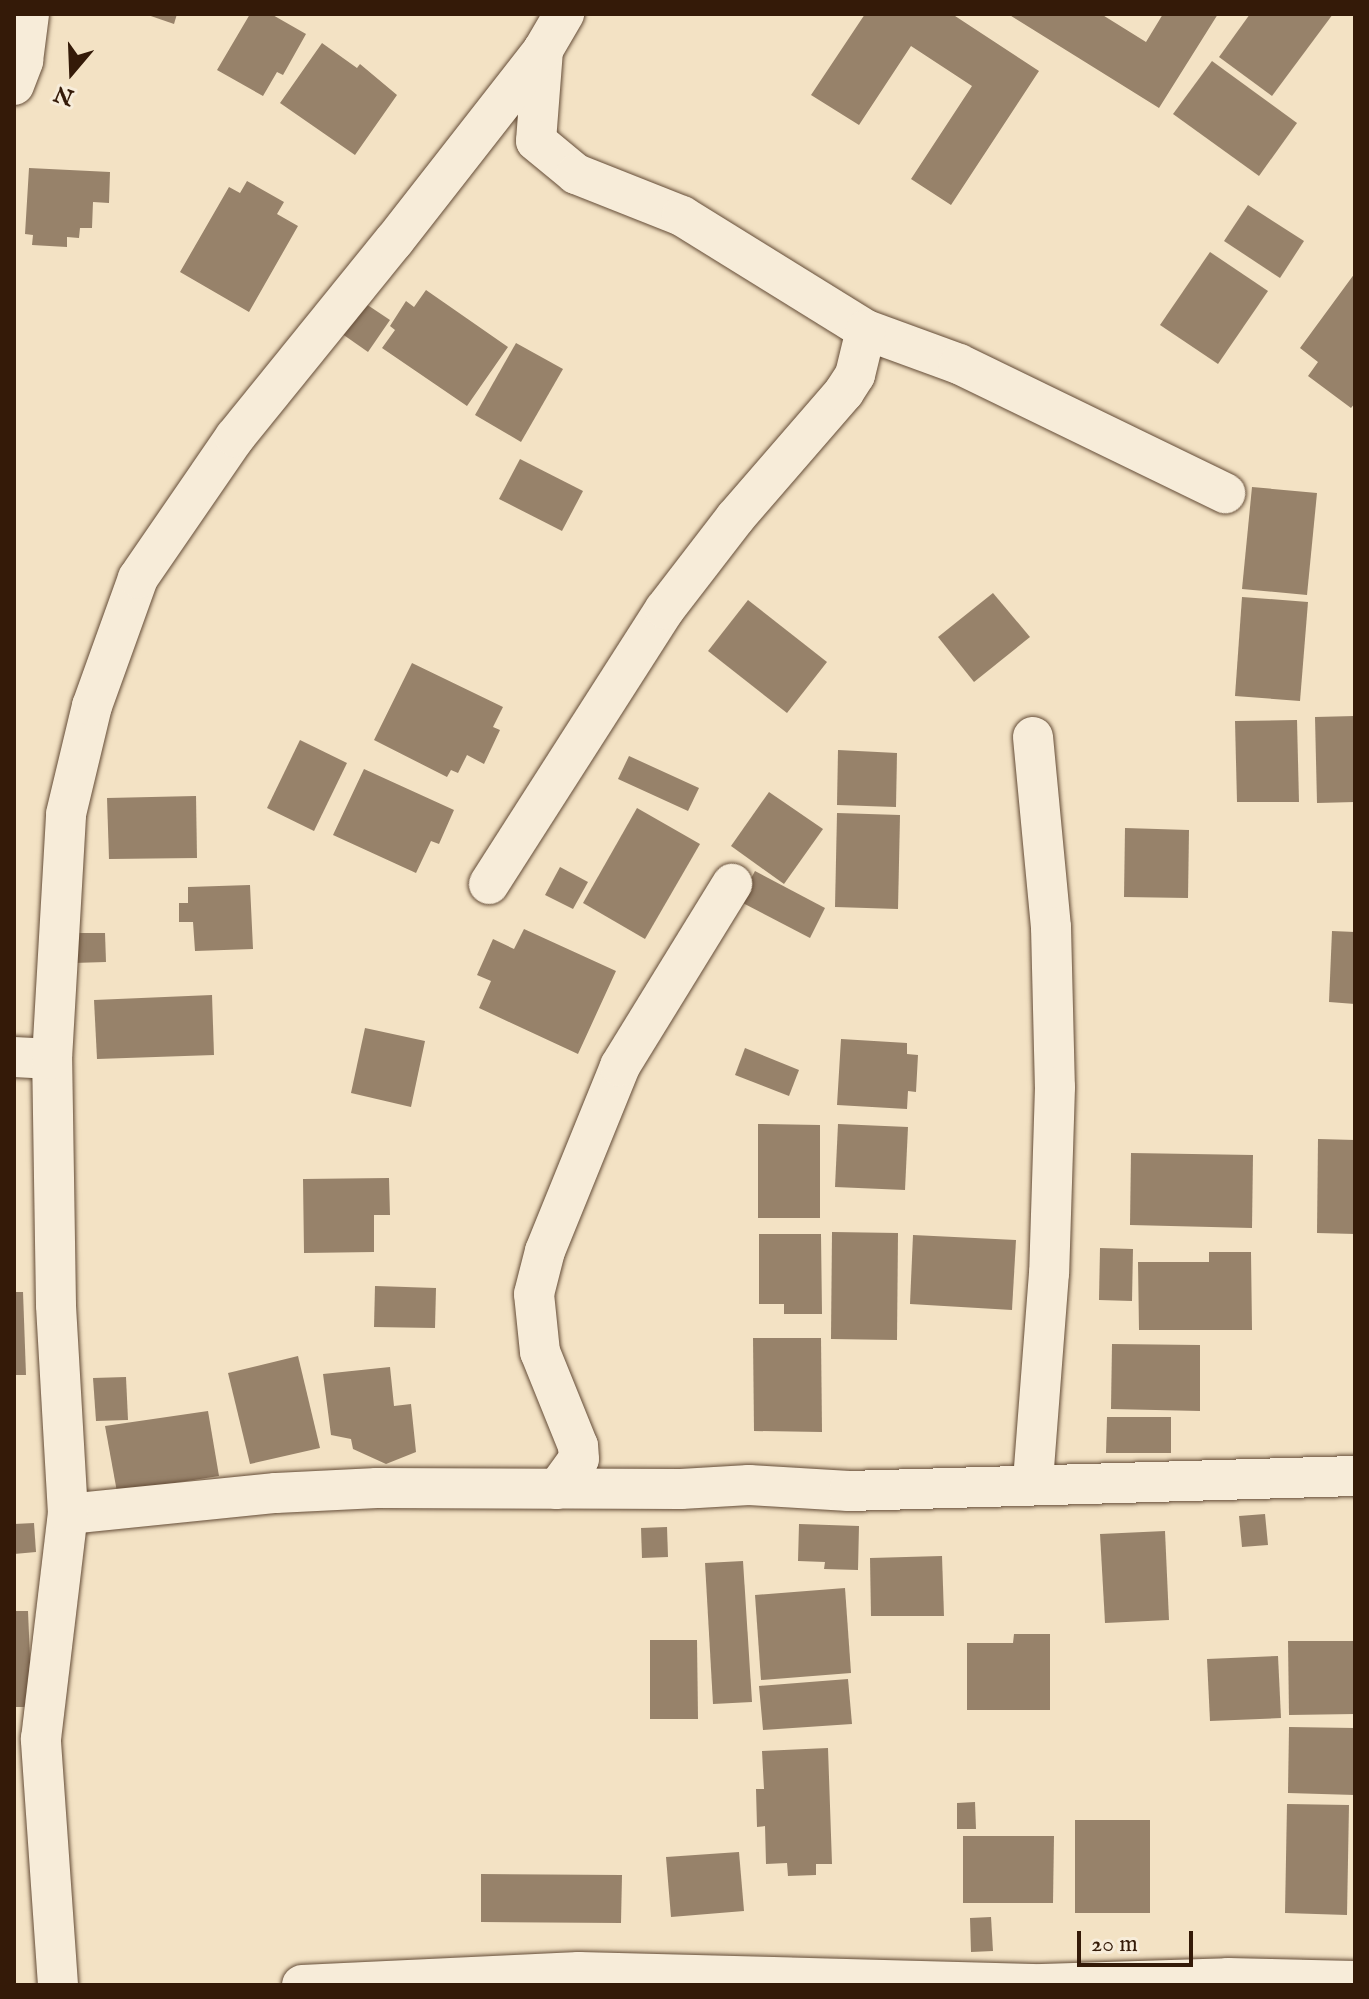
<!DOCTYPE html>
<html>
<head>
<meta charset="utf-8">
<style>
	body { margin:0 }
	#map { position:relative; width:1369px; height:1999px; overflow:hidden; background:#f3e2c4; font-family:"IM FELL English",serif }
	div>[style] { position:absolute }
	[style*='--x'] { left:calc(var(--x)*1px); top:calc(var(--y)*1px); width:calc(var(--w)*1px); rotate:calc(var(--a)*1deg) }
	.building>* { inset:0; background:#97826a }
	.roads { filter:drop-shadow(0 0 2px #644c37) drop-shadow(0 0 2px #644c37) }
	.minor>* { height:40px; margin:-20px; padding:0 20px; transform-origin:20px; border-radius:20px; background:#f7ecd9 }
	span { translate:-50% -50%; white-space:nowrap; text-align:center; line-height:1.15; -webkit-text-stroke:8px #f7ecd9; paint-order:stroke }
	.frame { position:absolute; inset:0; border:16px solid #341a08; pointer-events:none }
	.north { position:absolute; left:32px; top:32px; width:80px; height:80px; -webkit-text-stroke:6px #f7ecd9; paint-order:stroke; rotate:199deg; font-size:22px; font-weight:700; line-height:32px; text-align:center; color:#341a08 }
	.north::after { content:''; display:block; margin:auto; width:28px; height:36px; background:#341a08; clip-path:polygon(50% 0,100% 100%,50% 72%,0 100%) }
	.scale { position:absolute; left:1077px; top:1931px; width:116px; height:36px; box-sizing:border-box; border:4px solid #341a08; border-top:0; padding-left:10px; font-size:24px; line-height:28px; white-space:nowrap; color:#341a08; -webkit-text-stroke:6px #f7ecd9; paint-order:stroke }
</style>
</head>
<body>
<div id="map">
	<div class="building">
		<div style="clip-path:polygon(145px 14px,177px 14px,174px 24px)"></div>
		<div style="clip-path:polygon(250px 14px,271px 14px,306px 34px,283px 75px,277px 72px,263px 96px,217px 70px)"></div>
		<div style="clip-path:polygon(865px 14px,952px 14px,1039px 71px,951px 205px,911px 179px,972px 86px,911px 46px,859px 125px,811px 95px)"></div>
		<div style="clip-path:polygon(1008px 14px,1101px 14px,1146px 42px,1163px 14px,1218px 14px,1159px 108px)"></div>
		<div style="clip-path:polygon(1250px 14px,1333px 14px,1272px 96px,1219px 57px)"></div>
		<div style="clip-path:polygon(322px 43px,357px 68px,360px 64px,397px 95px,355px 155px,280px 103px)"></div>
		<div style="clip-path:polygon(1212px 61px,1297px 123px,1259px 176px,1173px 114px)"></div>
		<div style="clip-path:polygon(29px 168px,110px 172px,109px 203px,93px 202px,92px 228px,80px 228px,79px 238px,67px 237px,67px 247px,32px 245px,33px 235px,25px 234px)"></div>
		<div style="clip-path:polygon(247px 181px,284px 202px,277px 214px,298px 226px,249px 312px,180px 272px,229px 187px,240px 193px)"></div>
		<div style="clip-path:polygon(1248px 205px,1304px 241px,1280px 278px,1224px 241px)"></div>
		<div style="clip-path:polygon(1210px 252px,1268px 291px,1218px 364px,1160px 325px)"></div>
		<div style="clip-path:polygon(1355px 273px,1355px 403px,1351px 408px,1308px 376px,1318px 362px,1300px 348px)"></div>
		<div style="clip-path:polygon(426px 290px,508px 347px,467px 406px,382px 348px,395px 330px,390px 326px,406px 301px,414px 307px)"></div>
		<div style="clip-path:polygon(360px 300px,390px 320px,368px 352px,338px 331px)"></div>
		<div style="clip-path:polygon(516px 343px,563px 369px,521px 442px,475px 415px)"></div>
		<div style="clip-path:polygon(520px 459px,583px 491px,562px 531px,499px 499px)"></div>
		<div style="clip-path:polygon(1252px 487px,1317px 493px,1307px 595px,1242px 589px)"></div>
		<div style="clip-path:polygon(993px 593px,1030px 637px,974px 682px,938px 637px)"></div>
		<div style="clip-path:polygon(1242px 597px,1308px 602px,1300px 701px,1235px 696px)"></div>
		<div style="clip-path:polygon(748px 600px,827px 662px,787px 713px,708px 651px)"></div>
		<div style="clip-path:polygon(412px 663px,503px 707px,493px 727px,500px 730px,484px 764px,467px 755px,458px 773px,451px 770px,447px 777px,374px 740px)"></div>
		<div style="clip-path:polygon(1355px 716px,1355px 802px,1317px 803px,1315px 717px)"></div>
		<div style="clip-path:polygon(1297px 720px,1299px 802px,1237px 802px,1235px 721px)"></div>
		<div style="clip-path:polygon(300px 740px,347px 763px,314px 831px,267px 808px)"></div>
		<div style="clip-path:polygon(838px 750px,897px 753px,896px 807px,837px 805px)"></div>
		<div style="clip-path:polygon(629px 756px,699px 788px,688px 811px,618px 779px)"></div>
		<div style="clip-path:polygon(364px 769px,454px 810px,439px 844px,431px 841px,416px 873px,333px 835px)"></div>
		<div style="clip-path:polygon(769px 792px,823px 829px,784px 884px,731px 846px)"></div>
		<div style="clip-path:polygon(196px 796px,197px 858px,109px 859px,107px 798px)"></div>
		<div style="clip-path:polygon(637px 808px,700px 844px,645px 939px,583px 903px)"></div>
		<div style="clip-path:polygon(837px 813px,900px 815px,898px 909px,835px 907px)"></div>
		<div style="clip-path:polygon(1125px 828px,1189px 830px,1188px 898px,1124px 897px)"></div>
		<div style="clip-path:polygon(560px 867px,588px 882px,573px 909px,545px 895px)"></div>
		<div style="clip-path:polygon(755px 871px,825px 908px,810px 938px,739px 901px)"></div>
		<div style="clip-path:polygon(250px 885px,253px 949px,195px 951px,193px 922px,179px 922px,179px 903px,188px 903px,188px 887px)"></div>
		<div style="clip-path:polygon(524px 929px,616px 971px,578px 1054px,479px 1008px,491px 981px,477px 975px,493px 939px,514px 949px)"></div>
		<div style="clip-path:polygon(1332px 931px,1355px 932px,1355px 1004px,1329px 1002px)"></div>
		<div style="clip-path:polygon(72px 933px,105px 933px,106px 962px,73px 963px)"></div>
		<div style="clip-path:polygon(212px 995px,214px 1055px,97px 1059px,94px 1000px)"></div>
		<div style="clip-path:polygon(365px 1028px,425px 1041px,411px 1107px,351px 1093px)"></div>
		<div style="clip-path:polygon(841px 1039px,907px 1043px,907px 1054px,918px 1055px,916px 1092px,908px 1091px,907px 1109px,837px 1105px)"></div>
		<div style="clip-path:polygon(745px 1048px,799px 1070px,789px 1096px,735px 1075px)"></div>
		<div style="clip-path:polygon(758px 1124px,820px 1125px,820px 1218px,758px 1218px)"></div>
		<div style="clip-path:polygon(838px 1124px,908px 1127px,905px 1190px,835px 1187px)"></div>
		<div style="clip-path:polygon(1318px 1139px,1355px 1140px,1355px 1234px,1317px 1233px)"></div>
		<div style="clip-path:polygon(1131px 1153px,1253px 1155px,1252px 1228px,1130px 1225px)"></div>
		<div style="clip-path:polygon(389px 1178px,390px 1215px,374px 1215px,374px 1252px,304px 1253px,303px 1179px)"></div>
		<div style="clip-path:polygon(832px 1232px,898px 1233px,897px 1340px,831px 1339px)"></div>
		<div style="clip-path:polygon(759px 1234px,821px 1234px,822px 1314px,784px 1314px,784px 1304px,759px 1304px)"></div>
		<div style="clip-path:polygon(913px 1235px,1016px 1240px,1012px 1310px,910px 1304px)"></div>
		<div style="clip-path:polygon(1100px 1248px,1133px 1249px,1132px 1301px,1099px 1300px)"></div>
		<div style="clip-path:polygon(1209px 1252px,1251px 1252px,1252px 1330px,1139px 1330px,1138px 1262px,1209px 1262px)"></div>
		<div style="clip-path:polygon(375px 1286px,436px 1288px,435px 1328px,374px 1327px)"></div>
		<div style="clip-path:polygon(14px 1292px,23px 1292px,26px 1375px,14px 1375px)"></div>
		<div style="clip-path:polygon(753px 1338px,821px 1338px,822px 1432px,754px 1431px)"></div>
		<div style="clip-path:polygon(1112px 1344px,1200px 1345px,1200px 1411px,1111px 1409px)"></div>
		<div style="clip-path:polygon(298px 1356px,320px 1448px,250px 1464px,228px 1373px)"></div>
		<div style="clip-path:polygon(390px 1367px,394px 1406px,411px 1404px,416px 1452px,386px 1464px,353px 1449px,351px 1439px,331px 1435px,323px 1374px)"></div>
		<div style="clip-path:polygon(126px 1377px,128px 1420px,96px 1421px,93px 1378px)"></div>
		<div style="clip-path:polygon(208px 1411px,219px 1476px,117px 1492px,105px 1426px)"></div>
		<div style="clip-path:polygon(1107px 1417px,1171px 1417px,1171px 1453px,1106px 1453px)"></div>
		<div style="clip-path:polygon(1265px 1514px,1268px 1545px,1242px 1547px,1239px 1516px)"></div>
		<div style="clip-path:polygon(34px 1523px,36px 1552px,14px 1554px,14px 1524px)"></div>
		<div style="clip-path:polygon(799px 1524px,859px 1526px,858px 1570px,824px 1569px,825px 1562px,798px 1561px)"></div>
		<div style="clip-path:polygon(667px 1527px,668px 1557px,642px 1558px,641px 1528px)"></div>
		<div style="clip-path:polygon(1165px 1531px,1169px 1620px,1105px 1623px,1100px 1534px)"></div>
		<div style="clip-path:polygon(942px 1556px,944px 1616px,871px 1616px,870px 1558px)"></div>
		<div style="clip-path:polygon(743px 1561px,752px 1702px,713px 1704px,705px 1563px)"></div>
		<div style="clip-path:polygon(845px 1588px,851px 1673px,761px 1680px,755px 1595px)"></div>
		<div style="clip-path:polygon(14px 1611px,28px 1611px,32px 1707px,14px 1707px)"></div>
		<div style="clip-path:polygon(1014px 1634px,1050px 1634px,1050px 1710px,967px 1710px,967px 1643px,1013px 1643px)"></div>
		<div style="clip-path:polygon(650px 1640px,697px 1640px,698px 1719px,650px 1719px)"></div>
		<div style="clip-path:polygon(1288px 1641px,1355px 1641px,1355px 1714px,1289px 1715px)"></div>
		<div style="clip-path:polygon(1278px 1656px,1281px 1718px,1210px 1721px,1207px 1659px)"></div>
		<div style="clip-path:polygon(848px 1679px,852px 1724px,763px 1730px,759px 1686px)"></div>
		<div style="clip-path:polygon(1289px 1727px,1355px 1728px,1355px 1795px,1288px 1793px)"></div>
		<div style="clip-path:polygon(828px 1748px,832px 1864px,816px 1864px,816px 1875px,788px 1876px,787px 1863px,766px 1864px,765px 1826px,757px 1827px,756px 1789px,764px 1789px,762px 1751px)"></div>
		<div style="clip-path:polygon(975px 1802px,976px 1829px,957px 1829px,957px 1803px)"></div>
		<div style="clip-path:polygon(1287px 1804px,1349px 1805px,1347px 1915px,1285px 1913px)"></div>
		<div style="clip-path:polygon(1075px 1820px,1150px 1820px,1150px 1913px,1075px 1913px)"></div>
		<div style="clip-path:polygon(963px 1836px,1054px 1836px,1053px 1903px,963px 1903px)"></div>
		<div style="clip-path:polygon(739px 1852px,744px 1911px,671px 1917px,666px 1857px)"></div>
		<div style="clip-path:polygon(481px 1874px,622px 1875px,621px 1923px,481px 1922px)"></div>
		<div style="clip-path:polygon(991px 1917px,993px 1951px,971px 1952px,970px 1918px)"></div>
	</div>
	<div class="roads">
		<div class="minor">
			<div style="--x:543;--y:50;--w:91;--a:94.4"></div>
			<div style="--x:536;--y:141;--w:52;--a:39.5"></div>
			<div style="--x:576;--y:174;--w:114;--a:21.6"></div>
			<div style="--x:682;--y:216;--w:216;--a:31.8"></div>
			<div style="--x:866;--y:330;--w:99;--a:20.1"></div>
			<div style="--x:959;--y:364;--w:296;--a:25.9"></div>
			<div style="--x:14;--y:85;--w:26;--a:-69"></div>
			<div style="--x:23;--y:61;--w:47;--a:-82.7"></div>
			<div style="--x:1033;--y:737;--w:191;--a:84.6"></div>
			<div style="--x:1051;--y:927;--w:160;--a:88.6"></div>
			<div style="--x:1055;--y:1087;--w:186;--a:91.8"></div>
			<div style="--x:1049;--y:1273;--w:211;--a:94.4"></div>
			<div style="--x:489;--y:884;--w:326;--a:-57.4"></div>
			<div style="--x:665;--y:609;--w:115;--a:-52.4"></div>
			<div style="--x:735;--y:518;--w:167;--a:-49.1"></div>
			<div style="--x:844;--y:392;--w:20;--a:-57"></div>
			<div style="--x:855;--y:375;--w:46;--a:-76.3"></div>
			<div style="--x:14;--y:1057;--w:38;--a:3"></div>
			<div style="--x:557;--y:1489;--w:37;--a:-54"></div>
			<div style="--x:579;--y:1459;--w:13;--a:-94"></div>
			<div style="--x:578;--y:1446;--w:101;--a:-112"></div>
			<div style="--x:540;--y:1352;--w:58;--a:-95.9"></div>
			<div style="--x:534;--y:1294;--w:44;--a:-75.7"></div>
			<div style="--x:545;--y:1251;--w:200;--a:-67.9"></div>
			<div style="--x:620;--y:1066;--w:214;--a:-58.4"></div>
			<div style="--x:68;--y:1514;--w:209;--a:-5.8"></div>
			<div style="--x:276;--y:1493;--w:101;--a:-2.8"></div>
			<div style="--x:377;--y:1488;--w:304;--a:0.2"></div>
			<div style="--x:681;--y:1489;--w:68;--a:-3.4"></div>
			<div style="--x:749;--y:1485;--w:100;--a:3.4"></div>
			<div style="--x:849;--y:1491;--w:506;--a:-1.7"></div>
			<div style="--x:58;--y:1985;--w:247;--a:-94"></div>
			<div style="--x:41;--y:1739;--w:227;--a:-83.2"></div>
			<div style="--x:68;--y:1514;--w:209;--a:-93.3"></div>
			<div style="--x:56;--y:1305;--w:246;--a:-90.9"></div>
			<div style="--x:52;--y:1059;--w:245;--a:-86.7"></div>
			<div style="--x:66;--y:814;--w:111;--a:-76.5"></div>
			<div style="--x:92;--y:706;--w:136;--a:-70.2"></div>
			<div style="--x:138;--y:578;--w:171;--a:-55.5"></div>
			<div style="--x:235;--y:437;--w:252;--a:-51"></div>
			<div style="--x:394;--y:241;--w:242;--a:-52"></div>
			<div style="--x:543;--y:50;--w:42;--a:-59.7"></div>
			<div style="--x:302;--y:1985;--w:277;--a:-2.7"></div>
			<div style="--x:579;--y:1972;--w:463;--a:1.5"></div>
			<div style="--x:1042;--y:1984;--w:186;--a:-1.8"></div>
			<div style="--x:1228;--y:1978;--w:127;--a:1.4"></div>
		</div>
	</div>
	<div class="frame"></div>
	<div class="north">N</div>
	<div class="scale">20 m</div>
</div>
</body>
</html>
